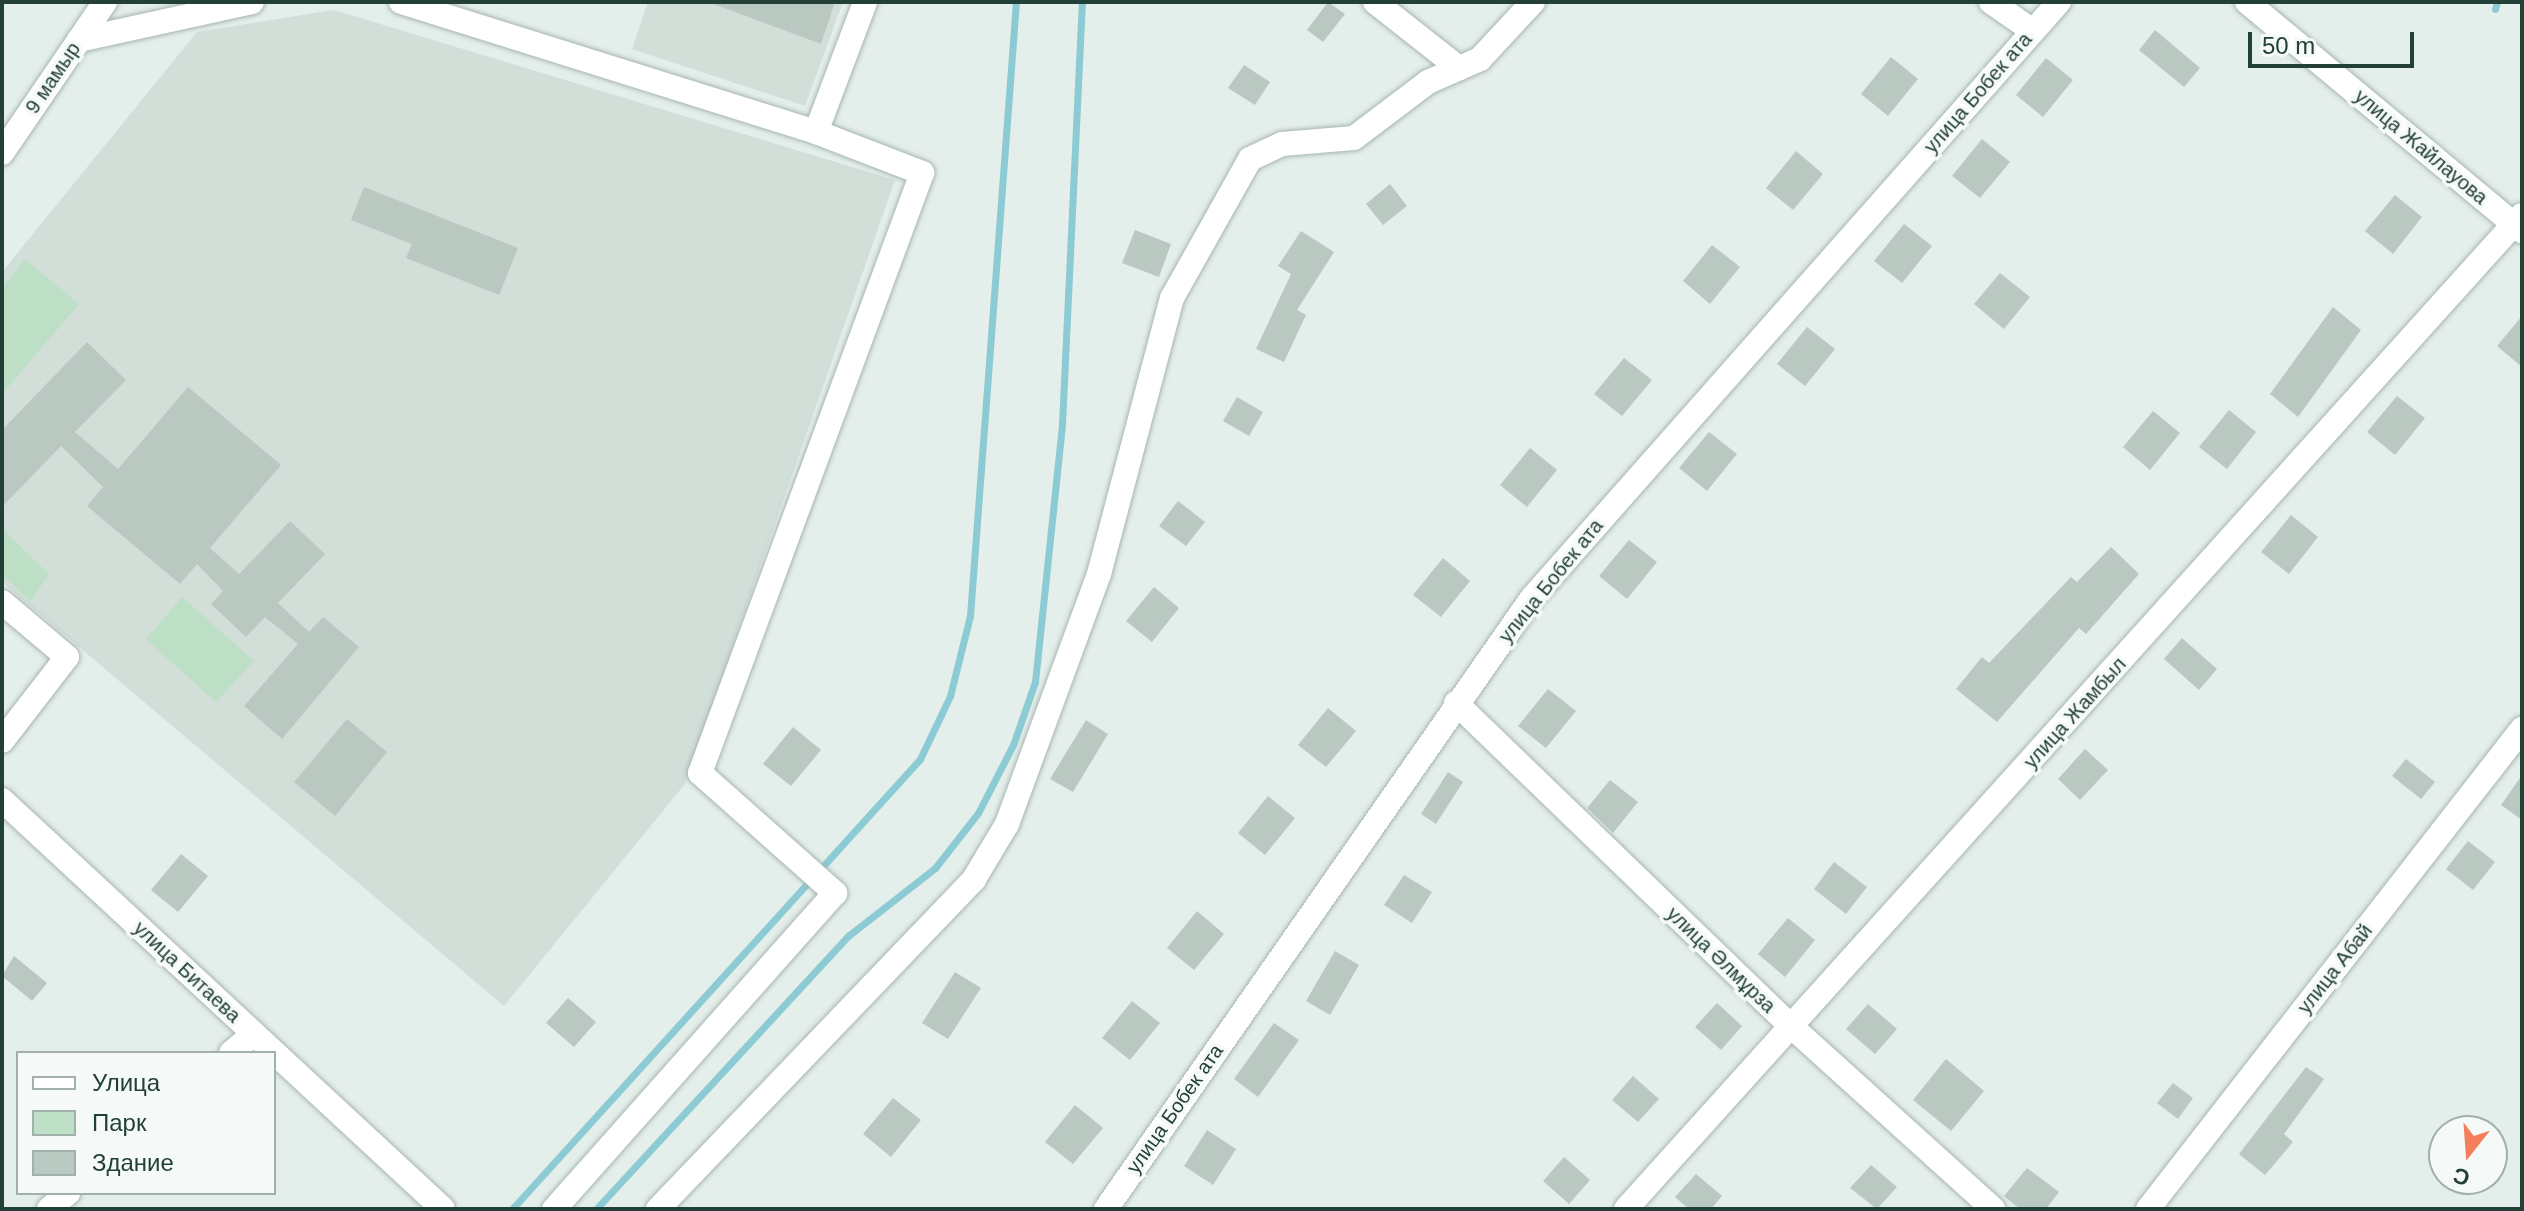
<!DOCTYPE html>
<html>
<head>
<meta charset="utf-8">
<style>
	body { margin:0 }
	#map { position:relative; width:2524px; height:1211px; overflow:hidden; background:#e4eeea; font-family:Arial,sans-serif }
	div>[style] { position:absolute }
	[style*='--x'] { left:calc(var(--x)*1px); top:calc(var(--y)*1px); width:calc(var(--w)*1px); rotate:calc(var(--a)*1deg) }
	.built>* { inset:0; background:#d2ded8 }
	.green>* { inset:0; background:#bddfc6 }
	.stream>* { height:7px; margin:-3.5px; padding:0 3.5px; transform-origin:3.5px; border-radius:3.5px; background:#8ccad4 }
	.building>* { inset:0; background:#b9c9c2 }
	.roads { filter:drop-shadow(0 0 2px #a6b6b1) drop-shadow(0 0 2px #a6b6b1) }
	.street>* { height:24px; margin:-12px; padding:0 12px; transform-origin:12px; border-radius:12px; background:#fff }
	.secondary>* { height:24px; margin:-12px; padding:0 12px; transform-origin:12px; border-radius:12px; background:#fff }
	span { translate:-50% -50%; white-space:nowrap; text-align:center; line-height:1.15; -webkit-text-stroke:7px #f5faf8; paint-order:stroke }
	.street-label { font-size:20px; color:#234038 }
	.frame { position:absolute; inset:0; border:4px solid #234038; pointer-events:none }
	.legend { position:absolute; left:16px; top:1051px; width:260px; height:144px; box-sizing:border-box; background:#f5faf8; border:2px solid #a1b0ab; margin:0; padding:10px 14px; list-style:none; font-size:24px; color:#234038 }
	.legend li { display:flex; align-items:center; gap:16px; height:40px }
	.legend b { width:40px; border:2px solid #a1b0ab }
	.north { position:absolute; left:2428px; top:1115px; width:80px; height:80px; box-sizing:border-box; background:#f5faf8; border:2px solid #a1b0ab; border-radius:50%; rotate:197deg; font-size:22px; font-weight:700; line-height:32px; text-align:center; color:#234038 }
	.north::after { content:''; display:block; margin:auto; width:28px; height:36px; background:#f57e5c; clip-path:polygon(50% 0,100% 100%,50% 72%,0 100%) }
	.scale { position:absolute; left:2248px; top:32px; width:166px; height:36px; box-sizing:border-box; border:4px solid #234038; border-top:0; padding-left:10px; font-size:24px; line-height:28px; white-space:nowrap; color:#234038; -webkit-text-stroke:6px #f5faf8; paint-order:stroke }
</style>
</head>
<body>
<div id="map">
	<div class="built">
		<div style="clip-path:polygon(648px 2px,843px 2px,805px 106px,632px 49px)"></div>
		<div style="clip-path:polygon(334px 10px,895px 180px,684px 785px,504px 1006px,2px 582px,2px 272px,197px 32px)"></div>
	</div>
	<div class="green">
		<div style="clip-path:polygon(25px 259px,79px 304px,2px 394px,2px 288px)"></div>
		<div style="clip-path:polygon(2px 529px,49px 574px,31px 601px,2px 575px)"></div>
		<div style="clip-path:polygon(182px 597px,254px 661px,216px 702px,146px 639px)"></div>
	</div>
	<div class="stream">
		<div style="--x:2495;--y:9;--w:7;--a:-74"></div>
		<div style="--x:512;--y:1209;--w:607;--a:-47.8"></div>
		<div style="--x:920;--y:759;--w:70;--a:-64.5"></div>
		<div style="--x:950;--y:696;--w:82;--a:-76"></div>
		<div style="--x:970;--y:616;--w:616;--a:-85.72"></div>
		<div style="--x:596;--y:1209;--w:372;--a:-47.3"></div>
		<div style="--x:848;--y:936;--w:110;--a:-38"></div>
		<div style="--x:935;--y:868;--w:70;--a:-52"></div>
		<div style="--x:978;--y:813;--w:76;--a:-62.8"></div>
		<div style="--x:1013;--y:745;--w:67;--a:-70.8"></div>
		<div style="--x:1035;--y:682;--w:259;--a:-84"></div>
		<div style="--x:1062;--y:424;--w:422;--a:-87.3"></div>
	</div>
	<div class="building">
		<div style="clip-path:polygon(708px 2px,835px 2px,821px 44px)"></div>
		<div style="clip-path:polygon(1328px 2px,1345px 14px,1323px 42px,1307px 30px)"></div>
		<div style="clip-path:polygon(2155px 30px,2200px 68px,2184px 87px,2139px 50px)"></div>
		<div style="clip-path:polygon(1891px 57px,1918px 79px,1888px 116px,1861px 94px)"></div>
		<div style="clip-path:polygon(2046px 58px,2073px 80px,2043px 117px,2016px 95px)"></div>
		<div style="clip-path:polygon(1244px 65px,1270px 82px,1255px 105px,1228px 88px)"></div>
		<div style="clip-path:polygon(1982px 139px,2010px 162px,1980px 198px,1952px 176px)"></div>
		<div style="clip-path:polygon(1796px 151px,1823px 174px,1793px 210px,1766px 188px)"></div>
		<div style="clip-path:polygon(1390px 184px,1407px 206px,1383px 225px,1366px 204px)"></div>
		<div style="clip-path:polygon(364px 187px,518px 248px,499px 295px,406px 258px,412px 244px,351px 220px)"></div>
		<div style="clip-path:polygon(2395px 195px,2422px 217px,2393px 254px,2365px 231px)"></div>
		<div style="clip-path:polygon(1904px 224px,1932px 246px,1902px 283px,1874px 261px)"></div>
		<div style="clip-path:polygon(1135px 230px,1171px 244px,1159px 277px,1122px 263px)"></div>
		<div style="clip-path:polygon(1301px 231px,1334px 252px,1297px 310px,1306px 315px,1284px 362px,1256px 349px,1291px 274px,1278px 266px)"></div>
		<div style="clip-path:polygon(1712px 245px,1740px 267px,1710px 304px,1683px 281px)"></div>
		<div style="clip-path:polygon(2000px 273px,2030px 297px,2004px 329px,1974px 304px)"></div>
		<div style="clip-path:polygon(2333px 307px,2361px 330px,2298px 417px,2270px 394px)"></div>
		<div style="clip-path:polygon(2522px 316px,2522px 367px,2497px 346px)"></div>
		<div style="clip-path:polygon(1807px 327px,1835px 349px,1805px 386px,1777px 364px)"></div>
		<div style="clip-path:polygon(87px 342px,126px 380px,75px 432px,118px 469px,188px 387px,281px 465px,210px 548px,239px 574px,290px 521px,325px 554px,278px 603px,309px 632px,323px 617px,359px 647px,282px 739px,244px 706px,298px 644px,265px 617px,246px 637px,211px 604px,223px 591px,197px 564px,180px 584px,87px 506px,103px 487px,61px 446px,2px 507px,2px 430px)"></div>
		<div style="clip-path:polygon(1624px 358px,1652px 380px,1622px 416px,1594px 394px)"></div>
		<div style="clip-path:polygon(2397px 396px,2425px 418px,2395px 455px,2367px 432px)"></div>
		<div style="clip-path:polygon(1237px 397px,1263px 412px,1249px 436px,1223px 421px)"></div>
		<div style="clip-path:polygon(2229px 410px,2256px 432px,2227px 469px,2199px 447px)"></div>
		<div style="clip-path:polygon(2153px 411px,2180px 433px,2150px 470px,2123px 447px)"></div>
		<div style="clip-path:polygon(1709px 432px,1737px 454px,1707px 491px,1679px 468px)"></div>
		<div style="clip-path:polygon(1530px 448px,1557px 470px,1527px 507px,1500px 485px)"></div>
		<div style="clip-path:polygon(1178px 501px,1205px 522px,1186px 546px,1159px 526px)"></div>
		<div style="clip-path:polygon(2291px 515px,2318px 537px,2289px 574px,2261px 552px)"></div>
		<div style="clip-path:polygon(1629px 540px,1657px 562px,1627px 599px,1599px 576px)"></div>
		<div style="clip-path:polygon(2111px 547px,2139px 574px,2086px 634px,2079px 628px,1997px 722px,1956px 689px,1982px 657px,1989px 663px,2071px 577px,2077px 582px)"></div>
		<div style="clip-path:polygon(1443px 558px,1470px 581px,1441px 617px,1413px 595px)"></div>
		<div style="clip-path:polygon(1154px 587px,1179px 608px,1152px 642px,1126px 621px)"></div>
		<div style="clip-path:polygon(2182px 638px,2217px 669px,2199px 690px,2164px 659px)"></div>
		<div style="clip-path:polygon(1548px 689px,1576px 711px,1546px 748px,1518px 726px)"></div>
		<div style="clip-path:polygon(1328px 708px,1356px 731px,1326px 767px,1298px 745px)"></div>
		<div style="clip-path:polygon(347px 719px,387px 752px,335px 816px,294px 782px)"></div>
		<div style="clip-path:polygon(1086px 720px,1108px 734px,1073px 792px,1050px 779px)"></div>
		<div style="clip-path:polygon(793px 727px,821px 750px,791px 786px,763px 764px)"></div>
		<div style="clip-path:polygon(2085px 749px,2108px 770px,2080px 800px,2058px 779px)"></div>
		<div style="clip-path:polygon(2406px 759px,2435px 782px,2421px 799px,2392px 776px)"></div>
		<div style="clip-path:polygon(1448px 772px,1463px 782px,1436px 824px,1421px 814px)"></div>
		<div style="clip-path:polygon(2522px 775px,2522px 820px,2501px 805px)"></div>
		<div style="clip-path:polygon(1610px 780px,1638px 802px,1613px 833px,1587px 808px)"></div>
		<div style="clip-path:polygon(1268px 796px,1295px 818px,1265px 855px,1238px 833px)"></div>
		<div style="clip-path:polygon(2468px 841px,2495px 862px,2473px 890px,2446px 869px)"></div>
		<div style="clip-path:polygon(181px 854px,208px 876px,178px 912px,151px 890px)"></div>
		<div style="clip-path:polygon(1834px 862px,1867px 887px,1846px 914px,1814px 889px)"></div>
		<div style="clip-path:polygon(1404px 875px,1432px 892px,1412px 923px,1384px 905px)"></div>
		<div style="clip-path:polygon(1197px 911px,1224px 934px,1194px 970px,1167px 948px)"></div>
		<div style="clip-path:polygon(1788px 918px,1815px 940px,1785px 977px,1758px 954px)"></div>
		<div style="clip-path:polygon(1335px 951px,1359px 965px,1330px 1015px,1306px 1001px)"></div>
		<div style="clip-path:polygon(14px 956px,47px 983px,32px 1001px,2px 976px)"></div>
		<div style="clip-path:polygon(955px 972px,981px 988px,948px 1039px,922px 1023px)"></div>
		<div style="clip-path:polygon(568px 998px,596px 1022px,574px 1047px,546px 1023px)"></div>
		<div style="clip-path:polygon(1132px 1001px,1160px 1023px,1130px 1060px,1102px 1038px)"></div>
		<div style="clip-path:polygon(1717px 1003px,1742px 1026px,1721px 1050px,1695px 1027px)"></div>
		<div style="clip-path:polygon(1868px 1004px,1897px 1029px,1875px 1054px,1846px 1029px)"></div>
		<div style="clip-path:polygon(1274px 1023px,1299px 1040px,1258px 1097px,1234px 1079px)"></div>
		<div style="clip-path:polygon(1946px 1059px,1984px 1091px,1951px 1131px,1913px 1100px)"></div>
		<div style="clip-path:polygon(2306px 1067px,2324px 1079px,2284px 1134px,2293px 1142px,2265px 1175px,2239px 1154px)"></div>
		<div style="clip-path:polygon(1633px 1076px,1659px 1099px,1638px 1122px,1612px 1100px)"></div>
		<div style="clip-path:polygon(2173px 1083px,2193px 1098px,2178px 1119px,2157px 1103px)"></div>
		<div style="clip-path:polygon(893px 1098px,921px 1120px,891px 1157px,863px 1134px)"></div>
		<div style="clip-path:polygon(1075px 1105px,1103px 1128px,1073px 1164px,1045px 1142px)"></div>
		<div style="clip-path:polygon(1207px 1130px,1236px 1149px,1213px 1185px,1184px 1166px)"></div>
		<div style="clip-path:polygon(1564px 1157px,1590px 1180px,1569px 1204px,1543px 1181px)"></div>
		<div style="clip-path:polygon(1871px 1165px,1897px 1187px,1877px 1209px,1850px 1188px)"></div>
		<div style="clip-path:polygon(2027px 1168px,2059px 1192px,2046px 1209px,2020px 1209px,2004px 1196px)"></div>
		<div style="clip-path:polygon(1696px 1174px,1722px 1196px,1711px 1209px,1689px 1209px,1675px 1197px)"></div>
	</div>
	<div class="roads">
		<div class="street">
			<div style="--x:401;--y:2;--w:435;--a:17.4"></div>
			<div style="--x:816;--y:132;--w:114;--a:21.1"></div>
			<div style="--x:922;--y:173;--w:640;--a:110.3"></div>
			<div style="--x:700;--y:773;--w:181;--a:41.6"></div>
			<div style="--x:835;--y:893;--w:423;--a:131.6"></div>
			<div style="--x:1375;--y:2;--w:107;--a:38.2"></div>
			<div style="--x:1991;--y:2;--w:51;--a:34.6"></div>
			<div style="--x:2247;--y:2;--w:358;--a:39.8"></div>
			<div style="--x:79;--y:40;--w:177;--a:-12.4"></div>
			<div style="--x:816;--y:132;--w:139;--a:-69.3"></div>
			<div style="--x:2;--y:153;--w:183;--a:-55.7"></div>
			<div style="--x:2;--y:602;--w:85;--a:40.2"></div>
			<div style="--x:67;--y:657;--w:106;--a:127.7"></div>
			<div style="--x:1456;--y:703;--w:468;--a:44"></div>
			<div style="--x:1793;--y:1028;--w:270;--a:42.1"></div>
			<div style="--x:231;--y:1053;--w:30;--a:-40"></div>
			<div style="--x:49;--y:1209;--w:25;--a:-40"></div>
			<div style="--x:658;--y:1209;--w:457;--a:-46.2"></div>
			<div style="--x:974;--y:879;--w:64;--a:-59"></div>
			<div style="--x:1007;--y:824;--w:266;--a:-69.8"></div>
			<div style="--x:1099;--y:574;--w:285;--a:-75.2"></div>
			<div style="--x:1172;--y:298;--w:159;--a:-60.7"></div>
			<div style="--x:1250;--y:159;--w:35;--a:-25"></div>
			<div style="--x:1282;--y:144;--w:72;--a:-4.8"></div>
			<div style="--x:1354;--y:138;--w:93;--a:-37.1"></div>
			<div style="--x:1428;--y:82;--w:57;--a:-23.9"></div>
			<div style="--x:1480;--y:59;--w:78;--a:-47.1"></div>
			<div style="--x:1106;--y:1209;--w:745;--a:-55.12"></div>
			<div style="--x:1532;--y:598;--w:796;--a:-48.52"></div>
			<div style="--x:1626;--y:1209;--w:1338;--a:-47.97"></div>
			<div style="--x:2148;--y:1209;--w:609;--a:-52.08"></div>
		</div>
		<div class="secondary">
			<div style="--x:2;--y:800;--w:601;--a:42.84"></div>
		</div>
	</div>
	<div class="street-label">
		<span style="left:53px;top:78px;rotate:-56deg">9 мамыр</span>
		<span style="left:1978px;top:93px;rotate:-49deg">улица Бобек ата</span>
		<span style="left:2421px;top:147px;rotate:40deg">улица Жайлауова</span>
		<span style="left:1551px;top:581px;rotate:-51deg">улица Бобек ата</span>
		<span style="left:2075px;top:713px;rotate:-48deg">улица Жамбыл</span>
		<span style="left:1721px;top:960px;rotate:44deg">улица Әлмұрза</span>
		<span style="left:2335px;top:969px;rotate:-52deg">улица Абай</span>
		<span style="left:187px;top:972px;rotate:43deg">улица Битаева</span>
		<span style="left:1175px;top:1109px;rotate:-55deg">улица Бобек ата</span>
	</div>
	<div class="frame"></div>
	<ul class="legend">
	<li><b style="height:10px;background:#fff"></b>Улица</li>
	<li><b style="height:22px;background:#bddfc6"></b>Парк</li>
	<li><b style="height:22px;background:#b9c9c2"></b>Здание</li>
	</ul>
	<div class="north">С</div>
	<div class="scale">50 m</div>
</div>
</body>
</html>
